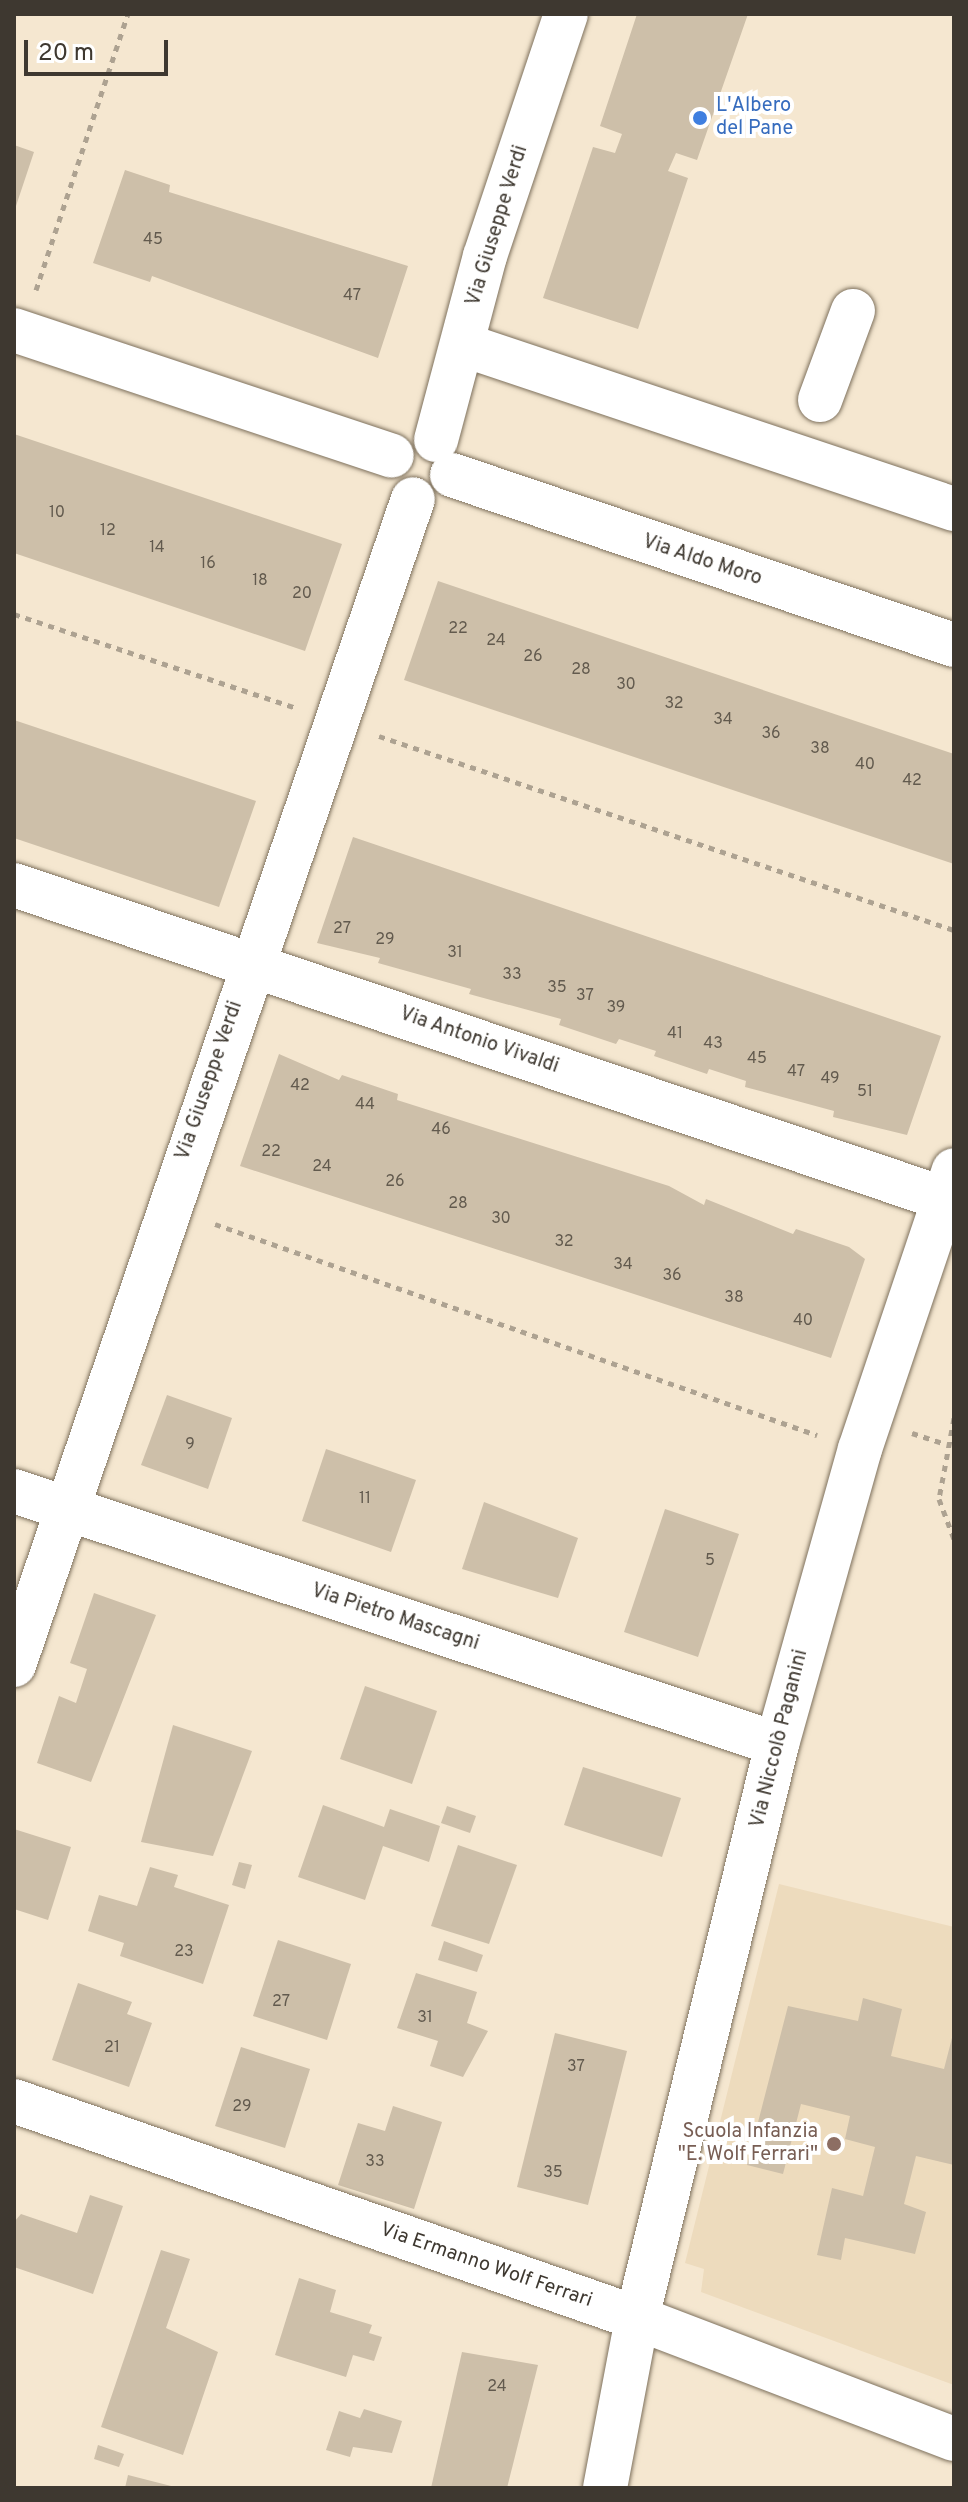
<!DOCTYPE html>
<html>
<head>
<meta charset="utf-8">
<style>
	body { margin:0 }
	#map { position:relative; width:968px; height:2502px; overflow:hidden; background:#f5e7d0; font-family:Overpass,sans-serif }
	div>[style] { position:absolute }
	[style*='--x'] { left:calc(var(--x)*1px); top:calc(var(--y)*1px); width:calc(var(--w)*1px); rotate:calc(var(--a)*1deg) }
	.built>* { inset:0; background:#eddbbd }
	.building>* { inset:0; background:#cdbfa9 }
	.path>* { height:5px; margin-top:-2.5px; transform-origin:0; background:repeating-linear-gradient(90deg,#ada291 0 6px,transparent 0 12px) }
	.roads { filter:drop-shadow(0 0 2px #7e715d) drop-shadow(0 0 2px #7e715d) }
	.minor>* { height:44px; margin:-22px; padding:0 22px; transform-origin:22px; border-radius:22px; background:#fff }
	.dots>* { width:22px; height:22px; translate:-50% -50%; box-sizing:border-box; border:4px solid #fff; border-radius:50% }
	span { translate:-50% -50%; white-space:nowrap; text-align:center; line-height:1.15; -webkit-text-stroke:8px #fff; paint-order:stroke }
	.number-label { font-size:16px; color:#625a4e }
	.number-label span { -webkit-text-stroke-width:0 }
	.shop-label { font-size:20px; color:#366cbe }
	.left { translate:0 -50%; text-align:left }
	.street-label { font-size:20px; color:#3e3830 }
	.education-label { font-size:20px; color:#785e54 }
	.right { translate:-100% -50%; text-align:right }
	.frame { position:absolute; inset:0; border:16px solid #3e3830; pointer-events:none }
	.scale { position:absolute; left:24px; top:40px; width:144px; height:36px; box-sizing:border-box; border:4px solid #3e3830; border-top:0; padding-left:10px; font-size:24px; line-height:28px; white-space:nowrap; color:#3e3830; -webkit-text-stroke:6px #fff; paint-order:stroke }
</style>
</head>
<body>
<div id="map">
	<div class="built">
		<div style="clip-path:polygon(779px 1884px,954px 1927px,954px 2385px,701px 2292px,704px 2269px,685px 2263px)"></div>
	</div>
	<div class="building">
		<div style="clip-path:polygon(637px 14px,748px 14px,697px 160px,676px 153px,668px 171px,688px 178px,638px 329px,543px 298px,593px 147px,615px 153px,622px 134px,600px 126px)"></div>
		<div style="clip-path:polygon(14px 145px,34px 152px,15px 209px,14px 209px)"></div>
		<div style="clip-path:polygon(125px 170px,170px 185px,169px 192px,408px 266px,378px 358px,152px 276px,150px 282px,93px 263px)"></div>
		<div style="clip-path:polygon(14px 434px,342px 544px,305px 651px,14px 553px)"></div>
		<div style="clip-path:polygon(438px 581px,954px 754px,954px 864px,404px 680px)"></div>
		<div style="clip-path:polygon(14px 720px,256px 801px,219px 907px,14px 838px)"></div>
		<div style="clip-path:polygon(353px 837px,941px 1036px,907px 1135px,833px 1117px,834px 1111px,745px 1087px,746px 1081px,709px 1069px,707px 1074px,654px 1056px,656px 1051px,619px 1039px,616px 1044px,559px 1025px,561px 1019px,469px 994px,471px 989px,378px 963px,380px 958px,317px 943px)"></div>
		<div style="clip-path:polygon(279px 1054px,339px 1080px,342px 1075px,398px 1094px,397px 1100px,669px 1186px,704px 1205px,706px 1199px,793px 1234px,796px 1229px,849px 1247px,865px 1259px,831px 1358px,240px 1166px)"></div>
		<div style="clip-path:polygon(167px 1395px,232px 1418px,208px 1489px,141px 1465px)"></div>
		<div style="clip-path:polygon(326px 1449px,416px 1480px,391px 1552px,302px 1521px)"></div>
		<div style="clip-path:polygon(484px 1502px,578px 1538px,558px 1598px,462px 1569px)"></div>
		<div style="clip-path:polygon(665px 1509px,739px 1534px,698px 1657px,624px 1632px)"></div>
		<div style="clip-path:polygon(94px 1593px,156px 1615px,91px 1782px,37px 1763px,59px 1696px,76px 1703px,87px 1669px,70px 1663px)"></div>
		<div style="clip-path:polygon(365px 1686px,437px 1711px,412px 1784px,340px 1759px)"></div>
		<div style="clip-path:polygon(173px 1725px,252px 1751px,213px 1856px,141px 1842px)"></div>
		<div style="clip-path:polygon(583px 1767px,681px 1798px,662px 1857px,564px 1825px)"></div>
		<div style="clip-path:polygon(323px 1805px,384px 1827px,390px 1809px,440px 1826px,429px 1862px,383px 1846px,365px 1900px,298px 1877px)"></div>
		<div style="clip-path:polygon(447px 1806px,476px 1816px,470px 1833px,441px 1823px)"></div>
		<div style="clip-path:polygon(14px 1829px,71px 1847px,48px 1920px,14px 1909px)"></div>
		<div style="clip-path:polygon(458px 1845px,517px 1865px,489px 1944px,431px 1926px)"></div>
		<div style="clip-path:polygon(239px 1862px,252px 1865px,245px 1889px,232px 1885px)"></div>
		<div style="clip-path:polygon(150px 1867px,178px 1875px,174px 1887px,229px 1905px,203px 1984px,120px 1956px,124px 1943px,88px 1931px,99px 1895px,137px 1906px)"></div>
		<div style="clip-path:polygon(278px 1940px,351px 1964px,327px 2040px,253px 2016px)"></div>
		<div style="clip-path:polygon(444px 1941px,483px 1955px,477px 1972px,438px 1960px)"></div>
		<div style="clip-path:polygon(416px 1973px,477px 1992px,467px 2023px,488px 2031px,463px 2077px,430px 2066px,438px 2041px,397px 2028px)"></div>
		<div style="clip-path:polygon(78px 1983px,132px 2002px,127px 2014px,152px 2023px,129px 2087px,52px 2060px)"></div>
		<div style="clip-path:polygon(863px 1998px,902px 2009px,891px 2056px,944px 2069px,954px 2030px,954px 2165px,916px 2156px,904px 2204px,926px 2212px,915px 2254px,845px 2238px,841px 2260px,817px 2255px,832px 2188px,863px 2196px,875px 2147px,845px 2139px,850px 2116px,801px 2104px,783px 2174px,747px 2165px,788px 2006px,858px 2021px)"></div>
		<div style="clip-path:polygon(555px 2033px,627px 2051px,588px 2205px,517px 2187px)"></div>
		<div style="clip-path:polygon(241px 2047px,310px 2069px,285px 2148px,215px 2126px)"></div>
		<div style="clip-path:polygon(393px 2106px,442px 2122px,414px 2209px,338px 2185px,358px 2123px,385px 2131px)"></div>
		<div style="clip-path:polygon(90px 2195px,123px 2206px,93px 2294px,14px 2267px,14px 2222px,21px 2214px,77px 2233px)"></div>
		<div style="clip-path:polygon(161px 2250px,190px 2259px,166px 2328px,218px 2352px,183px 2455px,101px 2427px)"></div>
		<div style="clip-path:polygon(299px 2278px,336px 2290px,330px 2312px,372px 2325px,369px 2333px,382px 2337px,374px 2361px,353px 2355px,346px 2377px,275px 2355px)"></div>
		<div style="clip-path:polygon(462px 2352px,538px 2365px,507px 2488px,431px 2488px)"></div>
		<div style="clip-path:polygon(364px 2409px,402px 2421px,392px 2453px,353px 2447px,350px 2457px,326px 2450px,339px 2411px,360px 2418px)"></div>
		<div style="clip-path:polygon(98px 2445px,124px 2454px,119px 2467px,94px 2459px)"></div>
		<div style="clip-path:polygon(128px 2475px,175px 2487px,175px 2488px,125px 2488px)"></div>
	</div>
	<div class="path">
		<div style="--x:36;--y:290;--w:291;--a:-71.6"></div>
		<div style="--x:14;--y:614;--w:295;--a:18.4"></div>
		<div style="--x:379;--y:736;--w:607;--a:18.64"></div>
		<div style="--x:215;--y:1224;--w:638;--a:19.32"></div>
		<div style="--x:954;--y:1418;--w:82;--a:100.5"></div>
		<div style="--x:939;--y:1499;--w:43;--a:69.4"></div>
		<div style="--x:912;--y:1433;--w:35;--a:18"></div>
	</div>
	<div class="roads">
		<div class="minor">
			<div style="--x:14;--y:330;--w:398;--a:18.4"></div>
			<div style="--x:464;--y:345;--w:517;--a:18.51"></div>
			<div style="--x:820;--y:400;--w:95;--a:-69.7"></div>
			<div style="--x:436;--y:440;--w:190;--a:-75.1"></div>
			<div style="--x:485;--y:256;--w:255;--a:-71.5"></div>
			<div style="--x:452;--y:475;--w:530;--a:18.71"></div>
			<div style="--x:14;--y:885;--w:983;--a:18.64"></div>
			<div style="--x:14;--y:1491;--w:804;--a:18.34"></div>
			<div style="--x:14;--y:1665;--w:1232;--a:-71.11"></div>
			<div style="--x:14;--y:2101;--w:660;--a:19.2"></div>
			<div style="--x:637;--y:2318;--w:339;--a:20.9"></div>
			<div style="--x:605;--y:2488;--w:173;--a:-79.3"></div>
			<div style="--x:637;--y:2318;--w:591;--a:-76.29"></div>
			<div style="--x:777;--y:1744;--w:306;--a:-74.3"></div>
			<div style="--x:860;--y:1449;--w:294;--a:-71.4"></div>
		</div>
	</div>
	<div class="dots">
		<div style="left:700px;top:118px;background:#3f7fe0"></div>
		<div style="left:834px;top:2144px;background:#8d6e63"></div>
	</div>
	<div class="number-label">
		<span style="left:153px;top:240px">45</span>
		<span style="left:352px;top:296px">47</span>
		<span style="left:57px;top:513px">10</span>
		<span style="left:108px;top:531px">12</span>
		<span style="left:157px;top:548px">14</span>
		<span style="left:208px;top:564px">16</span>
		<span style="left:260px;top:581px">18</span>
		<span style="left:302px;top:594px">20</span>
		<span style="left:458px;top:629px">22</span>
		<span style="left:496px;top:641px">24</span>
		<span style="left:533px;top:657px">26</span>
		<span style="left:581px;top:670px">28</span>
		<span style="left:626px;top:685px">30</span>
		<span style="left:674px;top:704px">32</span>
		<span style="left:723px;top:720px">34</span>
		<span style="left:771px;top:734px">36</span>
		<span style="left:820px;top:749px">38</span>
		<span style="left:865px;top:765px">40</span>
		<span style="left:912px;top:781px">42</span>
		<span style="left:342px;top:929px">27</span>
		<span style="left:385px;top:940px">29</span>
		<span style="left:455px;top:953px">31</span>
		<span style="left:512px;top:975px">33</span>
		<span style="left:557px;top:988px">35</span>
		<span style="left:585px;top:996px">37</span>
		<span style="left:616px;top:1008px">39</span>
		<span style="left:675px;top:1034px">41</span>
		<span style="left:713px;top:1044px">43</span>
		<span style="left:757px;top:1059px">45</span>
		<span style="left:796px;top:1072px">47</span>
		<span style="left:830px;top:1079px">49</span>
		<span style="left:300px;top:1086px">42</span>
		<span style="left:865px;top:1092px">51</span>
		<span style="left:365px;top:1105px">44</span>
		<span style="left:441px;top:1130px">46</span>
		<span style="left:271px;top:1152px">22</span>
		<span style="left:322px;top:1167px">24</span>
		<span style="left:395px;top:1182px">26</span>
		<span style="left:458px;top:1204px">28</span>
		<span style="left:501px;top:1219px">30</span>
		<span style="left:564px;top:1242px">32</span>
		<span style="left:623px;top:1265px">34</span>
		<span style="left:672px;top:1276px">36</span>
		<span style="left:734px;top:1298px">38</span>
		<span style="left:803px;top:1321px">40</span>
		<span style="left:190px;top:1445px">9</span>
		<span style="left:365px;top:1499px">11</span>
		<span style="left:710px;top:1561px">5</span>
		<span style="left:184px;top:1952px">23</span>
		<span style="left:281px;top:2002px">27</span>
		<span style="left:425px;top:2018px">31</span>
		<span style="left:112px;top:2048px">21</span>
		<span style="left:576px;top:2067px">37</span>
		<span style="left:242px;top:2107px">29</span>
		<span style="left:375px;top:2162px">33</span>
		<span style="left:553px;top:2173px">35</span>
		<span style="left:497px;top:2387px">24</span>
	</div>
	<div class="shop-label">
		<span class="left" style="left:716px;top:118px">L'Albero<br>del Pane</span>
	</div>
	<div class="street-label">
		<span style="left:498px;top:226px;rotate:-73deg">Via Giuseppe Verdi</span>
		<span style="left:702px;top:561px;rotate:18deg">Via Aldo Moro</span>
		<span style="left:479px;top:1041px;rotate:19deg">Via Antonio Vivaldi</span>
		<span style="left:210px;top:1081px;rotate:-71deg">Via Giuseppe Verdi</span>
		<span style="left:395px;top:1618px;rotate:18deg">Via Pietro Mascagni</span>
		<span style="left:780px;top:1739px;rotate:-76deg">Via Niccolò Paganini</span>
		<span style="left:486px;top:2266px;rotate:19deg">Via Ermanno Wolf Ferrari</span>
	</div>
	<div class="education-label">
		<span class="right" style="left:818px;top:2144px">Scuola Infanzia<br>"E. Wolf Ferrari"</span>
	</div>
	<div class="frame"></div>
	<div class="scale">20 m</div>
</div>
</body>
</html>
